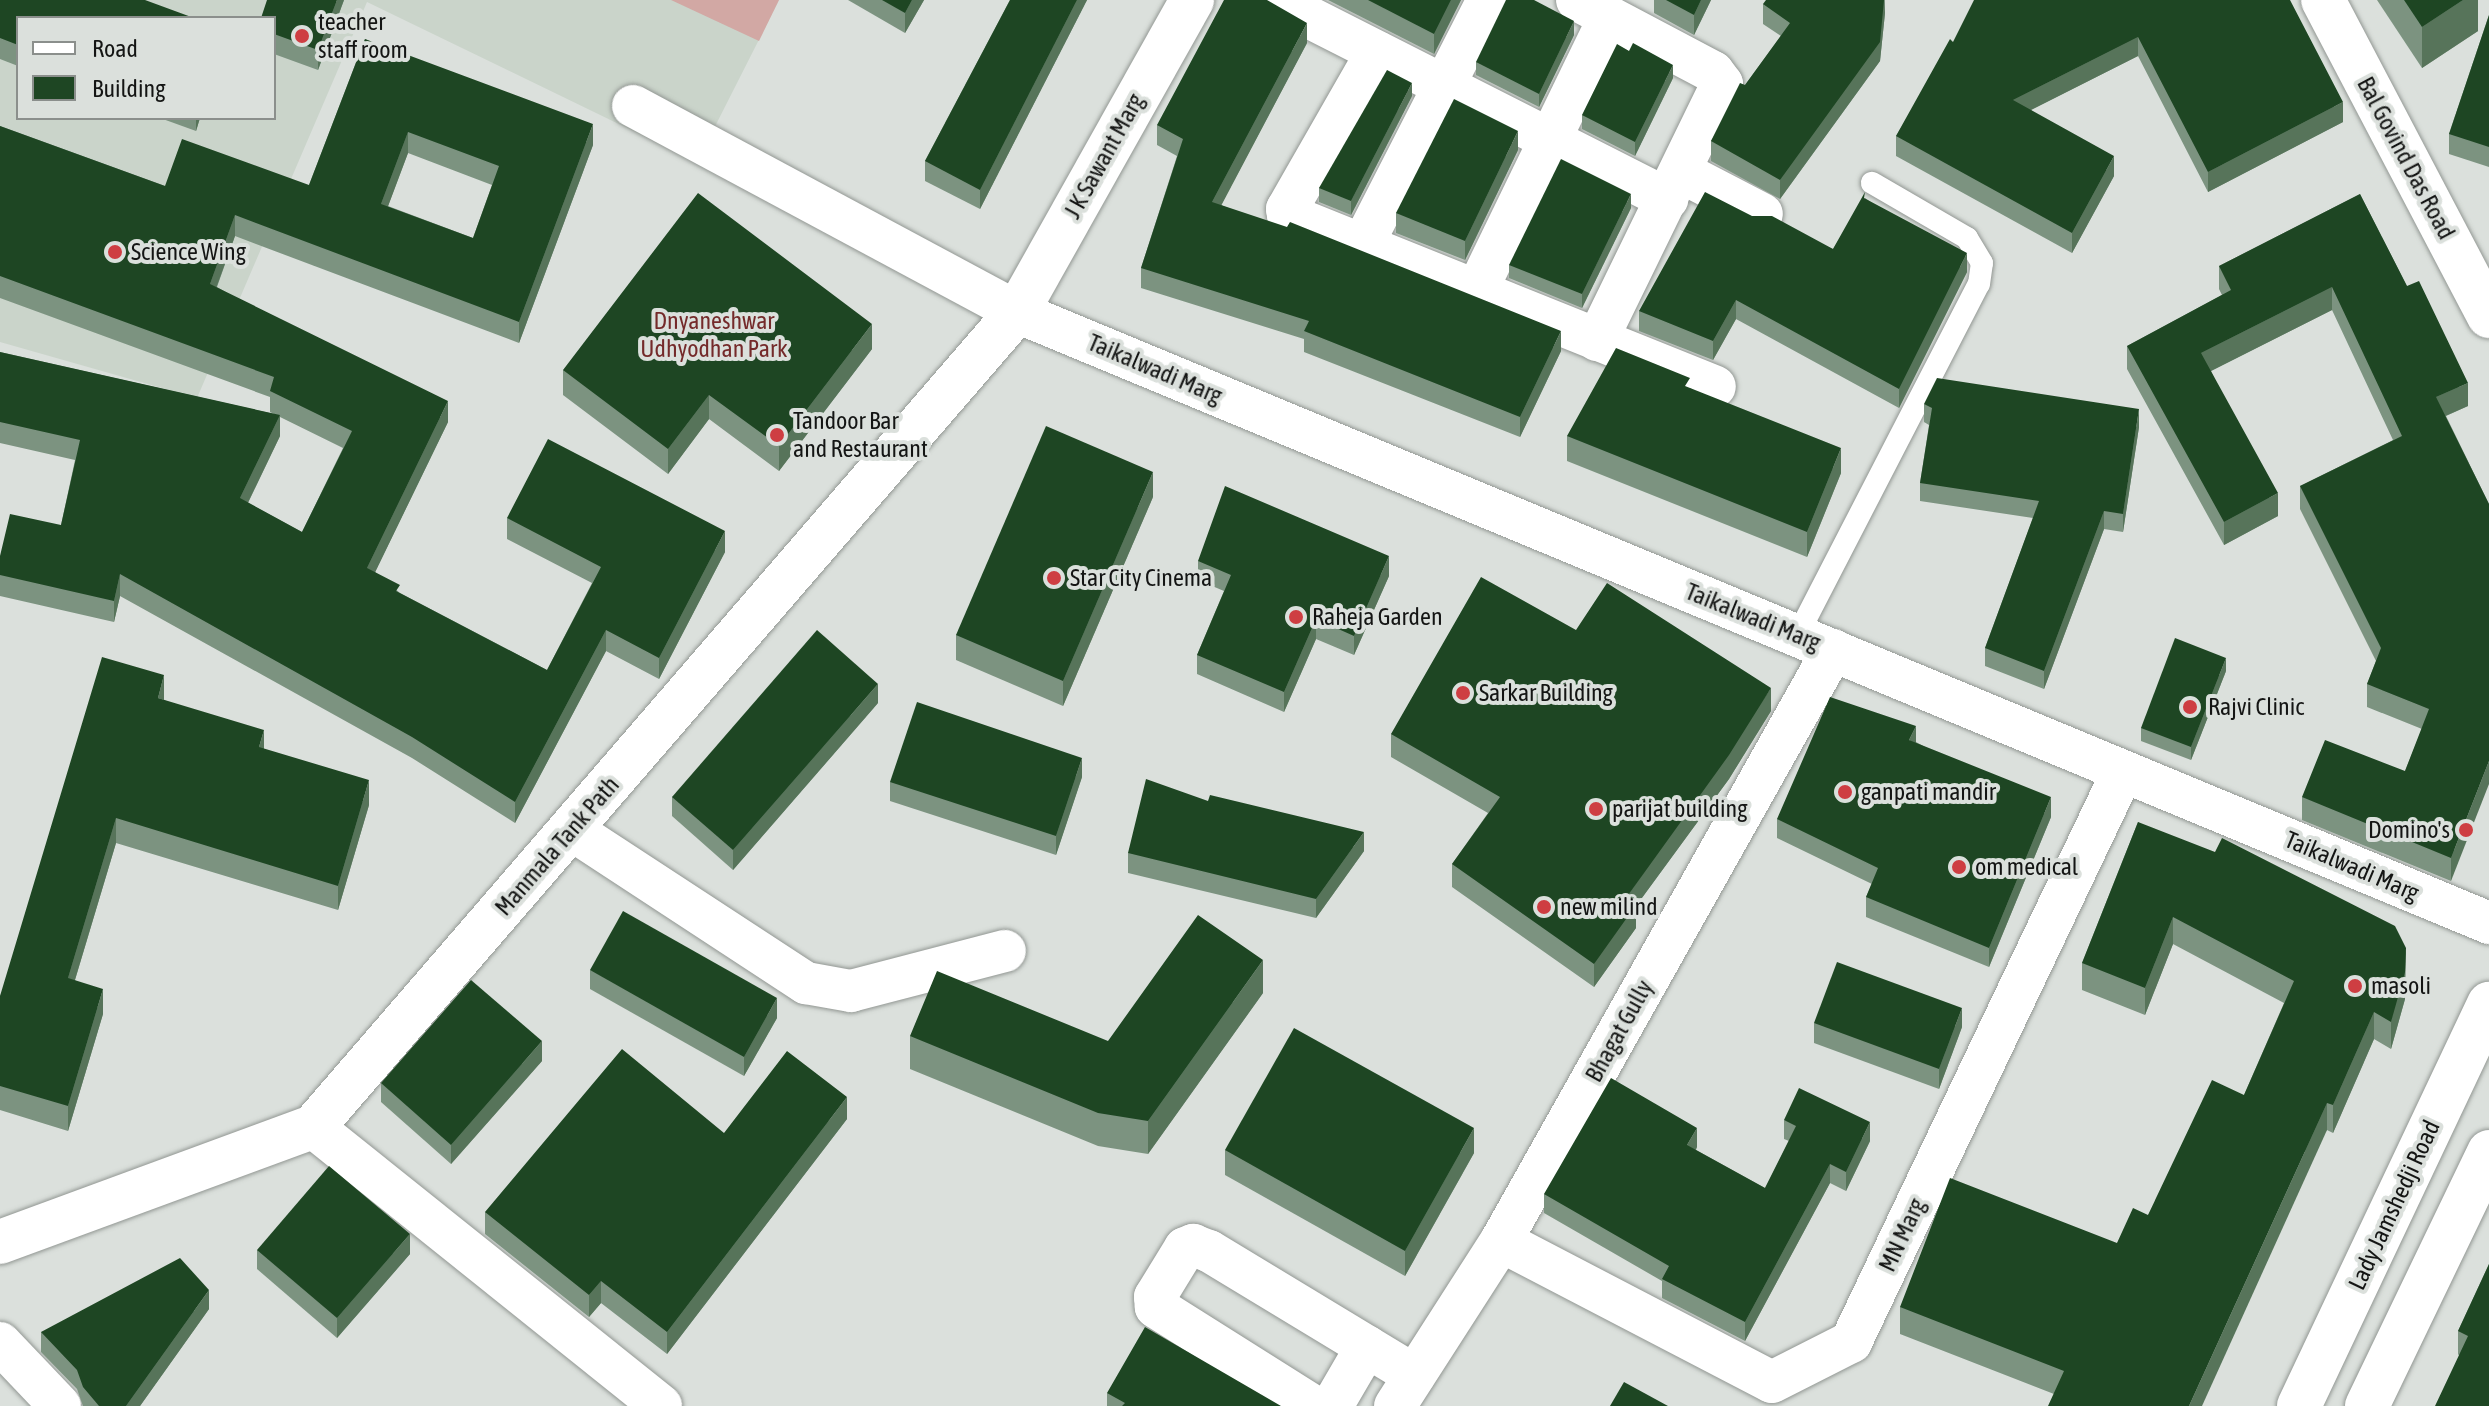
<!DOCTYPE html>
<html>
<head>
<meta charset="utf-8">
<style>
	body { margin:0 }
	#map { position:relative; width:2489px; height:1406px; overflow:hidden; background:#dbe0dc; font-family:"Asap Condensed",sans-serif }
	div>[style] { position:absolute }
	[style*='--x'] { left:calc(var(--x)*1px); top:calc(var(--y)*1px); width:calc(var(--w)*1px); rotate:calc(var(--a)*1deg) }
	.built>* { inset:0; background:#cad4ca }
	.green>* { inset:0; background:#d2a8a4 }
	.roads { filter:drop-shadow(0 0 2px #929793) drop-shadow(0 0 2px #929793) }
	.lane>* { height:22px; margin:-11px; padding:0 11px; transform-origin:11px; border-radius:11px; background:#fff }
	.street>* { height:42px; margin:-21px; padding:0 21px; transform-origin:21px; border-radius:21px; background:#fff }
	.secondary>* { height:44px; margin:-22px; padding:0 22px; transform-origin:22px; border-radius:22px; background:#fff }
	.primary>* { height:44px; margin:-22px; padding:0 22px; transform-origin:22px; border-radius:22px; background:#fff }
	.wall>* { inset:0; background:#7c9380 }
	.shaded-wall>* { inset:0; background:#57745a }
	.building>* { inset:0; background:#1e4623 }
	.dots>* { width:22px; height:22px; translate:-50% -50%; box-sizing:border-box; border:4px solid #dbe0dc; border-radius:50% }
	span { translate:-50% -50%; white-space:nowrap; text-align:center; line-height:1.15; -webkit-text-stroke:8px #dbe0dc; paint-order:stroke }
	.poi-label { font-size:24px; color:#141514 }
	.left { translate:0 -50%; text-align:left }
	.right { translate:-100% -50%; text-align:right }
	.street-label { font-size:24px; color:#141514 }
	.park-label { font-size:24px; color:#742a2a }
	.legend { position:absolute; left:16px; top:16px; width:260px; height:104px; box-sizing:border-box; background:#dbe0dc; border:2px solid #8b8f8c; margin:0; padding:10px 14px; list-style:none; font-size:24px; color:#141514 }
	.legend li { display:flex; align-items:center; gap:16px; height:40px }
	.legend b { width:40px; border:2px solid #8b8f8c }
</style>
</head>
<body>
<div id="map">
	<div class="built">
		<div style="clip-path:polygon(evenodd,0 0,779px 0,697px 162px,367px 2px,197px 398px,0 342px,0 0,18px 18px,274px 18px,274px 118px,18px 118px,18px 18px)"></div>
	</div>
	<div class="green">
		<div style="clip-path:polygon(671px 0,779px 0,759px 41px)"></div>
	</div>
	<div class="roads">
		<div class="lane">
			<div style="--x:1797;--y:636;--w:396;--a:-62.7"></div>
			<div style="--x:1979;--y:284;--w:21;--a:-82"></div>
			<div style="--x:1982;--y:263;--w:29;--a:-121"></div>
			<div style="--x:1967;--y:238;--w:110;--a:-149.9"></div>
		</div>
		<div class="street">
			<div style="--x:1275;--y:0;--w:440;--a:26.9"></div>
			<div style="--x:1577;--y:0;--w:154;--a:27.9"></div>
			<div style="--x:1713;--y:72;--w:15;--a:53"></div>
			<div style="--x:1722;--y:84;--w:285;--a:116"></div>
			<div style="--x:1377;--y:52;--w:181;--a:119.8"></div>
			<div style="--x:1287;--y:209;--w:6;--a:81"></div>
			<div style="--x:1288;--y:215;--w:460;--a:21.9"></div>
			<div style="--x:633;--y:106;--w:436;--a:28.2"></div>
			<div style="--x:1017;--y:312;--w:1594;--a:22.54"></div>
			<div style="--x:1681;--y:172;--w:91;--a:27.4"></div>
			<div style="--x:1362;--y:246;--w:276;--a:-62.9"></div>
			<div style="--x:1476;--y:292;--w:305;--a:-64.1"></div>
			<div style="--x:572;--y:830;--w:280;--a:33.2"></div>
			<div style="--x:806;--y:983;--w:46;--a:10.1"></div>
			<div style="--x:851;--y:991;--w:159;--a:-14.6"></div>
			<div style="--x:313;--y:1127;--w:446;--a:38.7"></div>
			<div style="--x:1501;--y:1241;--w:305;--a:27.5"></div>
			<div style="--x:1772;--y:1382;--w:89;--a:-26.9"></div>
			<div style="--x:1851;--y:1342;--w:632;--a:-64.53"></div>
			<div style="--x:0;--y:1343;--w:87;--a:46.4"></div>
			<div style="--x:1313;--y:1406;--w:186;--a:-147.8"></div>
			<div style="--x:1156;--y:1307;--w:10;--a:-96"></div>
			<div style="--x:1155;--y:1297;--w:57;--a:-58.5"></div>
			<div style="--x:1185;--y:1248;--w:9;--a:-21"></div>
			<div style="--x:1193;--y:1245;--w:17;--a:21"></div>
			<div style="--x:1209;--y:1251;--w:240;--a:31.2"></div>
			<div style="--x:1332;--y:1406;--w:69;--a:-59.7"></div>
			<div style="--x:1395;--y:1406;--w:196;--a:-57.3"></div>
			<div style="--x:1501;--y:1241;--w:678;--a:-60.67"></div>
		</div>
		<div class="secondary">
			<div style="--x:2323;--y:0;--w:357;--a:62.3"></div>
			<div style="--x:0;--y:1242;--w:333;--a:-20.2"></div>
			<div style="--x:313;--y:1127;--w:1077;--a:-49.18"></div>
			<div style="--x:1017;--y:312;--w:358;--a:-60.7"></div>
		</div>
		<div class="primary">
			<div style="--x:2299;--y:1406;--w:445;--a:-64.7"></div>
			<div style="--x:2367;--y:1406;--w:282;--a:-64.3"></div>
		</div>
	</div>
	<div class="wall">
		<div style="clip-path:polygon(0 0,18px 18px,18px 66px,0 59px)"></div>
		<div style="clip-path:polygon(344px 0,318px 70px,274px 54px,274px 18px)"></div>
		<div style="clip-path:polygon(848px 0,924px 0,905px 33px)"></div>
		<div style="clip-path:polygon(1010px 0,1087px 0,980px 209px,925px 181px,925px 161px)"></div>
		<div style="clip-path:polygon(1328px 0,1461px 0,1434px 54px)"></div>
		<div style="clip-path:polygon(1654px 0,1711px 0,1694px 35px,1654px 13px)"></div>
		<div style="clip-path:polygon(1885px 0,1885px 13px,1880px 61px,1780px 199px,1711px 161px,1711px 141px,1745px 85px,1781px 36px,1763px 24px,1763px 4px)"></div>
		<div style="clip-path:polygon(2274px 0,2343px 122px,2208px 192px,2138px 56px,2031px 110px,2114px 176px,2072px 253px,1896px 156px,1896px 136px,1953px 42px)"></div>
		<div style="clip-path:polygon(2377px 0,2478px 0,2478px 31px,2422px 68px)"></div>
		<div style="clip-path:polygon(2489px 15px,2489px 167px,2449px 154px,2449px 134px)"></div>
		<div style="clip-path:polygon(1574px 35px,1539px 107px,1476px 75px,1476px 62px)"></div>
		<div style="clip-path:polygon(evenodd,365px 39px,593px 145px,519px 343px,235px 236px,217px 287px,448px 422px,375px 572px,400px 593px,547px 670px,592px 583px,507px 539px,507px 518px,725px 552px,659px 679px,606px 651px,515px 823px,412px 758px,120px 596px,114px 622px,0 596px,0 556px,61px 525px,75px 460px,0 443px,0 352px,274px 414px,270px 412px,270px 397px,0 298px,0 126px,165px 186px,309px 185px,365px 39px,408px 153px,492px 185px,473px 238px,388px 206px,408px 153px,365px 39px,280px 417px,343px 448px,302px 532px,248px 503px,280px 436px,280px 417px)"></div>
		<div style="clip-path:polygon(1307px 43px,1221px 205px,1561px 351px,1520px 437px,1304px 352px,1304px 339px,1141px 288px,1141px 268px,1177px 156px,1157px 145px,1157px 125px)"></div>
		<div style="clip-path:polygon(1673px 78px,1635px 156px,1582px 129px,1582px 115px)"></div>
		<div style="clip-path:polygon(1412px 96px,1351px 215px,1319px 202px,1319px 188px)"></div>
		<div style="clip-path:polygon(160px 118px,200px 118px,196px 131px)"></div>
		<div style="clip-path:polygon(1518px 150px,1465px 260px,1396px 233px,1396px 213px)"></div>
		<div style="clip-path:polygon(2360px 194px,2468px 406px,2446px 416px,2489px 504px,2451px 881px,2302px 820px,2302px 797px,2405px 771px,2422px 729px,2367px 707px,2367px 684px,2376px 661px,2300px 509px,2300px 486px,2393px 440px,2332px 310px,2211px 371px,2278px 516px,2224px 545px,2127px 369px,2127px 346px,2222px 295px,2219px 289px,2219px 266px)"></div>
		<div style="clip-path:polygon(1865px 198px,1967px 272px,1899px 408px,1736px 319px,1713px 360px,1639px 331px,1639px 311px,1752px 216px,1833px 249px)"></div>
		<div style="clip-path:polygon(1631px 208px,1582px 308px,1509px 278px,1509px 265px)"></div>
		<div style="clip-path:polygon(872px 349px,779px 471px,709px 419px,668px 474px,563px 395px,563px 370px)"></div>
		<div style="clip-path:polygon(1690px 388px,1841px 473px,1807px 557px,1567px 461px,1567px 436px)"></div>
		<div style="clip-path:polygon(1924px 404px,2139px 427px,2123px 532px,2104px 529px,2044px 689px,1985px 666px,1985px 648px,2033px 518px,1920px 501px,1920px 483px,1929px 425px,1924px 422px)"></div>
		<div style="clip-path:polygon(1153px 497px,1063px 706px,956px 660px,956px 635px)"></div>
		<div style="clip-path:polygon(1198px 561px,1389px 576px,1354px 655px,1316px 639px,1284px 712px,1197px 674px,1197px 655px,1224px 591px,1198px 580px)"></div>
		<div style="clip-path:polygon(1576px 630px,1771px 711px,1729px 779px,1636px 906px,1636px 928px,1594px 987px,1452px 887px,1452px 864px,1488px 813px,1391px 757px,1391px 734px)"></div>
		<div style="clip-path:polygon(2226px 671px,2191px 760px,2141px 741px,2141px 728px)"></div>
		<div style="clip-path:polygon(164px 700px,264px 749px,369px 805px,338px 910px,116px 843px,75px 980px,103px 1014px,68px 1131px,0 1110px,0 996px)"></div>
		<div style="clip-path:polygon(878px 703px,733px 870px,672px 816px,672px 797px)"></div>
		<div style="clip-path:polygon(1916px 742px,2051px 817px,1989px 967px,1866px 917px,1866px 897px,1872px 884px,1777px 838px,1777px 819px)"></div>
		<div style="clip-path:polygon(1082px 777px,1056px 855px,890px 801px,890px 782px)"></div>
		<div style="clip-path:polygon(1208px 801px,1364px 851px,1316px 918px,1128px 873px,1128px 853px)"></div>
		<div style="clip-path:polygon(2138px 822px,2405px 999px,2391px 1049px,2374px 1039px,2333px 1133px,2327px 1130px,2054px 1394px,1900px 1334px,1900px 1307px,2117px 1243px,2148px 1215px,2244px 1095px,2284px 1003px,2173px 944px,2145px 1015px,2082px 990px,2082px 963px)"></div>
		<div style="clip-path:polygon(590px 970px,777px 1018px,744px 1076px,590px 989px)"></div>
		<div style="clip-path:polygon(1263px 993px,1148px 1154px,1098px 1146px,910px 1069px,910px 1036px,1108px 1041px)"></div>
		<div style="clip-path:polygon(1814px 1023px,1962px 1027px,1939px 1089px,1814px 1043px)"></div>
		<div style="clip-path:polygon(542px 1061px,451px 1164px,381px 1102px,381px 1083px)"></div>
		<div style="clip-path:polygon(847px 1119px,667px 1354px,601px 1303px,589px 1317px,485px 1234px,485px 1212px,724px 1133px)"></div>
		<div style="clip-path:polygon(1784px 1120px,1870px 1141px,1846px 1191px,1830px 1183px,1745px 1341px,1662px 1298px,1662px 1281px,1544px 1213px,1544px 1194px,1697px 1147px,1696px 1150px,1765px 1188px,1789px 1141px,1784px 1139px)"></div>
		<div style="clip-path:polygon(1225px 1150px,1474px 1153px,1405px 1276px,1225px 1175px)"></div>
		<div style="clip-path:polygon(257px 1250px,410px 1254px,337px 1338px,257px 1269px)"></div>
		<div style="clip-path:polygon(2489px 1264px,2489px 1406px,2458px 1354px,2458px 1331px)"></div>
		<div style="clip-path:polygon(209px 1309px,140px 1406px,83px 1406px,77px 1389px,41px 1352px,41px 1332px)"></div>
		<div style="clip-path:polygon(1107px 1393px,1281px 1406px,1107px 1406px)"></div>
	</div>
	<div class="shaded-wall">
		<div style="clip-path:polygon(337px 0,344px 0,318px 70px,318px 50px)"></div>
		<div style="clip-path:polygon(912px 0,924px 0,905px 33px,905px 13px)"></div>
		<div style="clip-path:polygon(1077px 0,1087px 0,980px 209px,980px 190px)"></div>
		<div style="clip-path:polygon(1451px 0,1461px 0,1434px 54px,1434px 34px)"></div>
		<div style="clip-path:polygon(1701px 0,1711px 0,1694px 35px,1694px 15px)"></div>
		<div style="clip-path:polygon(1884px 0,1885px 13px,1880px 61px,1780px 199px,1780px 180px)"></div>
		<div style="clip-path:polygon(2463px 0,2478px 0,2478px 31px,2422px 68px,2422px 27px)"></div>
		<div style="clip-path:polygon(1574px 21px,1574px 35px,1539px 107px,1539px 94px)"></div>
		<div style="clip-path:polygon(1307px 23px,1307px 43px,1212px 223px,1212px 202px)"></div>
		<div style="clip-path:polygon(2138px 37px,2138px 56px,2013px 119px,2013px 100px)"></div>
		<div style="clip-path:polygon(1673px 65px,1673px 78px,1635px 156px,1635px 142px)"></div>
		<div style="clip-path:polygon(1412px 83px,1412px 96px,1351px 215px,1351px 201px)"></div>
		<div style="clip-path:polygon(2343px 102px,2343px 122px,2208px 192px,2208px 172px)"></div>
		<div style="clip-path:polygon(196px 118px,200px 118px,196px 131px)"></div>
		<div style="clip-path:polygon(593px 124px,593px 145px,519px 343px,519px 322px)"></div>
		<div style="clip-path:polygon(1518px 131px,1518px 150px,1465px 260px,1465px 241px)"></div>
		<div style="clip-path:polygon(408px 132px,408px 153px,381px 225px,381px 204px)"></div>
		<div style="clip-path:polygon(2114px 156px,2114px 176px,2072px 253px,2072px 233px)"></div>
		<div style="clip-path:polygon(1631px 194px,1631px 208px,1582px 308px,1582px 294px)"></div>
		<div style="clip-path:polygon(235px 215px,235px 236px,210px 305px,210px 284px)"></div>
		<div style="clip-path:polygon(1967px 253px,1967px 272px,1899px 408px,1899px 389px)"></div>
		<div style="clip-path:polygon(2332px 287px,2332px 310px,2201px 376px,2201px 353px)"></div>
		<div style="clip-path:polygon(1736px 300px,1736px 319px,1713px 360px,1713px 341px)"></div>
		<div style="clip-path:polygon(872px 324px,872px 349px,779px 471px,779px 446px)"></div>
		<div style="clip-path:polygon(1561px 331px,1561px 351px,1520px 437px,1520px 417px)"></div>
		<div style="clip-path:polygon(2468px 383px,2468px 406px,2436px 420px,2436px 397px)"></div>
		<div style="clip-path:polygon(709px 395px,709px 419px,668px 474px,668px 449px)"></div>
		<div style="clip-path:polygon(448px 401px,448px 422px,367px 589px,367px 568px)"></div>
		<div style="clip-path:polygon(2139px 409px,2139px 427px,2123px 532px,2123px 514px)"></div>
		<div style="clip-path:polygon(280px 415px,280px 436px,240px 519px,240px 498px)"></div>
		<div style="clip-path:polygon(1841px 448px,1841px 473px,1807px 557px,1807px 532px)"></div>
		<div style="clip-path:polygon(1153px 472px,1153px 497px,1063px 706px,1063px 681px)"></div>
		<div style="clip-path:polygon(2278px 493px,2278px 516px,2224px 545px,2224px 522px)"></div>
		<div style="clip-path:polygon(2104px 511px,2104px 529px,2044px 689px,2044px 671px)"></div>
		<div style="clip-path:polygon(725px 531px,725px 552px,659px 679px,659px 658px)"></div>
		<div style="clip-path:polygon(1389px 556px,1389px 576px,1354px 655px,1354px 636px)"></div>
		<div style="clip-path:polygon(120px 574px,120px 596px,114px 622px,114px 601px)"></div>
		<div style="clip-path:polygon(1316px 619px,1316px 639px,1284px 712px,1284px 692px)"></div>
		<div style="clip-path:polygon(606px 630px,606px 651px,515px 823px,515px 802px)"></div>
		<div style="clip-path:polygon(2226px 658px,2226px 671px,2191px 760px,2191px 747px)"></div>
		<div style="clip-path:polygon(164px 675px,164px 700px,158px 698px)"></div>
		<div style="clip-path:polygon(878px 684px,878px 703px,733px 870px,733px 850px)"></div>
		<div style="clip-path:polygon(1771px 688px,1771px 711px,1729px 779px,1636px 906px,1636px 928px,1594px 987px,1594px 964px,1626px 898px)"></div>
		<div style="clip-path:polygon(1916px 726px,1916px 745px,1909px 740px)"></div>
		<div style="clip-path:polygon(264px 730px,264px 754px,259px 747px)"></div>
		<div style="clip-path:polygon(1082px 758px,1082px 777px,1056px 855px,1056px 836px)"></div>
		<div style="clip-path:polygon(2489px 761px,2489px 784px,2451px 881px,2451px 858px)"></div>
		<div style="clip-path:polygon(369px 780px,369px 805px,338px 910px,338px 886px)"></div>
		<div style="clip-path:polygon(2051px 797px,2051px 817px,1989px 967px,1989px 948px)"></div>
		<div style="clip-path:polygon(116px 818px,116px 843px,68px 1003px,68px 978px)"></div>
		<div style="clip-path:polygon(1364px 832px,1364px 851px,1316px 918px,1316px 899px)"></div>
		<div style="clip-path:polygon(2173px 917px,2173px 944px,2145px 1015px,2145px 988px)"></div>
		<div style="clip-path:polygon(2406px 948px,2405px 999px,2391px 1049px,2391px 1022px)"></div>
		<div style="clip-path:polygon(1263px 960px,1263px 993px,1148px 1154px,1148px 1121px)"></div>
		<div style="clip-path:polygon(103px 989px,103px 1014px,68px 1131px,68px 1106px)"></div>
		<div style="clip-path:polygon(777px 998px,777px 1018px,744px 1076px,744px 1057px)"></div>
		<div style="clip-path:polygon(1962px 1008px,1962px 1027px,1939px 1089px,1939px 1069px)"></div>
		<div style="clip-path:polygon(2374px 1012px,2374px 1039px,2333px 1133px,2333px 1105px)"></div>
		<div style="clip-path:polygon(542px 1041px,542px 1061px,451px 1164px,451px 1145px)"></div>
		<div style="clip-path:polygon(847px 1097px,847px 1119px,667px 1354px,667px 1332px)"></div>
		<div style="clip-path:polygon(2327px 1103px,2327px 1130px,2202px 1406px,2189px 1406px)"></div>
		<div style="clip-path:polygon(1870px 1122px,1870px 1141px,1846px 1191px,1846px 1172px)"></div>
		<div style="clip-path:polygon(1474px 1128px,1474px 1153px,1405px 1276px,1405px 1251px)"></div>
		<div style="clip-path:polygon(1697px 1128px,1697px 1147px,1687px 1164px,1687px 1145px)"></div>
		<div style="clip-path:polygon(1830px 1164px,1830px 1183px,1745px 1341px,1745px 1322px)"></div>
		<div style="clip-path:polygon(410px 1234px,410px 1254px,337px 1338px,337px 1318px)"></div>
		<div style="clip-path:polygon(601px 1281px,601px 1303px,589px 1317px,589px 1295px)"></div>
		<div style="clip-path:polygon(209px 1290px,209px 1309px,140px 1406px,126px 1406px)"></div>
	</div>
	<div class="building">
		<div style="clip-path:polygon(0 0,145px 0,194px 18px,18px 18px,18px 45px,0 38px)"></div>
		<div style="clip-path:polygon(267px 0,337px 0,318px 50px,274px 34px,274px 18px,261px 18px)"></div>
		<div style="clip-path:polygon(882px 0,912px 0,905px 13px)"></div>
		<div style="clip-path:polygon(1010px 0,1077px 0,980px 190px,925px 161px)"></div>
		<div style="clip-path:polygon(1224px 0,1267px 0,1307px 23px,1212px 202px,1287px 227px,1290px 222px,1561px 331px,1520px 417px,1304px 331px,1309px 321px,1141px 268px,1183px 139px,1157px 125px)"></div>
		<div style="clip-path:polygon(1368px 0,1451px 0,1434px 34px)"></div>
		<div style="clip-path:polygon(1506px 0,1534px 0,1574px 21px,1539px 94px,1476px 62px)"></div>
		<div style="clip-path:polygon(1666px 0,1701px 0,1694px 15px)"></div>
		<div style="clip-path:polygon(1766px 0,1884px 0,1880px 42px,1780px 180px,1711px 141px,1740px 83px,1745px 85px,1790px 23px,1763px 4px)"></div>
		<div style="clip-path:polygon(1974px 0,2290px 0,2343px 102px,2208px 172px,2138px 37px,2013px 100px,2114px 156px,2072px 233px,1896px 136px,1950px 39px,1953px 42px)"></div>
		<div style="clip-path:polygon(2404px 0,2463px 0,2422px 27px)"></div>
		<div style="clip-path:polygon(2489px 15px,2489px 147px,2449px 134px)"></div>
		<div style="clip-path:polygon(evenodd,365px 39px,593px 124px,519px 322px,235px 215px,210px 284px,448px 401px,367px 568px,400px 585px,396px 591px,547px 670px,601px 567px,507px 518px,548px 439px,725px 531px,659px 658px,606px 630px,515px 802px,412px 737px,120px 574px,114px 601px,0 575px,0 556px,10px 514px,61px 525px,80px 440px,0 422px,0 352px,280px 415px,240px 498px,302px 532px,352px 431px,270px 391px,274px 377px,0 276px,0 126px,165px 186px,182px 139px,309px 185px,365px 39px,408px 132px,499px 166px,473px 238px,381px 204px,408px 132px)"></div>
		<div style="clip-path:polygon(1633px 43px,1673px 65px,1635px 142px,1582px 115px,1617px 44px,1629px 51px)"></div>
		<div style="clip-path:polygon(1387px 70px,1412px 83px,1351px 201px,1319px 188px)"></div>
		<div style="clip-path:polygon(1454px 99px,1518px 131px,1465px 241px,1396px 213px)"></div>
		<div style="clip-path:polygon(1561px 159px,1631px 194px,1582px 294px,1509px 265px)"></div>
		<div style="clip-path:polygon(1705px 192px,1752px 216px,1772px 216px,1833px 249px,1865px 192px,1864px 198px,1967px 253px,1899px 389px,1736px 300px,1713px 341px,1639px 311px)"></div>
		<div style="clip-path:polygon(698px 193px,872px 324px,779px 446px,709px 395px,668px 449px,563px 370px)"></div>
		<div style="clip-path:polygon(2360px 194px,2407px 286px,2419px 281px,2468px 383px,2436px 397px,2489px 504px,2489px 761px,2451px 858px,2302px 797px,2325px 740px,2405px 771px,2429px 709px,2367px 684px,2381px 648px,2300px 486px,2402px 436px,2332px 287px,2201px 353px,2278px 493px,2224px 522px,2127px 346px,2231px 290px,2219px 266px)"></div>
		<div style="clip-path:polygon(1616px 348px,1690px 378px,1685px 386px,1841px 448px,1807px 532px,1567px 436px)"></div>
		<div style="clip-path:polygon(1937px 378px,2139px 409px,2123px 514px,2104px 511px,2044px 671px,1985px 648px,2039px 501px,1920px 483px,1932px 408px,1924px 404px)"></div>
		<div style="clip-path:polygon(1046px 426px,1153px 472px,1063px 681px,956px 635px)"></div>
		<div style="clip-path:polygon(1225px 486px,1389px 556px,1354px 636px,1316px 619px,1284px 692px,1197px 655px,1231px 575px,1198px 561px)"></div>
		<div style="clip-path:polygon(1481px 577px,1576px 630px,1607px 583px,1771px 688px,1729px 755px,1626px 898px,1636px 905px,1594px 964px,1452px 864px,1500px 797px,1391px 734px)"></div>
		<div style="clip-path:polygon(817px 630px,878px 684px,733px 850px,672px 797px)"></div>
		<div style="clip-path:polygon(2175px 638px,2226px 658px,2191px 747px,2141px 728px)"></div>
		<div style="clip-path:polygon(102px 657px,164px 675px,158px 698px,264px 730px,259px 747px,369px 780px,338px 886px,116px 818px,68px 978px,103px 989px,68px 1106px,0 1086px,0 996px)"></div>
		<div style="clip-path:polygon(1830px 697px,1916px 726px,1909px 740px,2051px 797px,1989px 948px,1866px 897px,1878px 868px,1777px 819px)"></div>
		<div style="clip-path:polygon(917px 702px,1082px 758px,1056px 836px,890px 782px)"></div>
		<div style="clip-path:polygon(1146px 779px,1208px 801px,1210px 795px,1364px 832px,1316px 899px,1128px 853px)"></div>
		<div style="clip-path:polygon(2138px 822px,2215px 852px,2222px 838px,2395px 926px,2406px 948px,2405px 972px,2391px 1022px,2374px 1012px,2333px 1105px,2327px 1103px,2189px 1406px,2048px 1406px,2064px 1371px,1900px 1307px,1950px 1178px,2117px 1243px,2133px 1208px,2148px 1215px,2212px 1080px,2244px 1095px,2294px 981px,2173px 917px,2145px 988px,2082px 963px)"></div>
		<div style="clip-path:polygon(623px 911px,777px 998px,744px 1057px,590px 970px)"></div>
		<div style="clip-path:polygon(1198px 915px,1263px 960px,1148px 1121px,1098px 1113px,910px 1036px,937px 971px,1108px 1041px)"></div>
		<div style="clip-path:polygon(1837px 962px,1962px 1008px,1939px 1069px,1814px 1023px)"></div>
		<div style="clip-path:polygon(471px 980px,542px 1041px,451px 1145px,381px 1083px)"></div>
		<div style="clip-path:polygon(1294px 1028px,1474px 1128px,1405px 1251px,1225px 1150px)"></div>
		<div style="clip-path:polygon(622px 1049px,724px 1133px,787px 1051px,847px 1097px,667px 1332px,601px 1281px,589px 1295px,485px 1212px)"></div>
		<div style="clip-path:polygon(1611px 1078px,1697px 1128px,1687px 1145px,1765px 1188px,1796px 1126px,1784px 1120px,1799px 1088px,1870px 1122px,1846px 1172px,1830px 1164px,1745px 1322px,1662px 1279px,1669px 1266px,1544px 1194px)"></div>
		<div style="clip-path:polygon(329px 1166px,410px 1234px,337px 1318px,257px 1250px)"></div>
		<div style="clip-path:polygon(180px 1258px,209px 1290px,126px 1406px,99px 1406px,83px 1387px,77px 1370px,41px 1332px)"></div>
		<div style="clip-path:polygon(2489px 1264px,2489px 1406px,2435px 1406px,2468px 1336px,2458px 1331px)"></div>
		<div style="clip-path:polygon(1145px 1327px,1281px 1406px,1122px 1406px,1125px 1403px,1107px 1393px)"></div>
		<div style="clip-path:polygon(1624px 1382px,1668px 1406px,1610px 1406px)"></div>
	</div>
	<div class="dots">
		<div style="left:302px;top:36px;background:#ce3e42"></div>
		<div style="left:115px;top:252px;background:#ce3e42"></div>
		<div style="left:777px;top:435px;background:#ce3e42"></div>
		<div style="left:1054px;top:578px;background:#ce3e42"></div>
		<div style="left:1296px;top:617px;background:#ce3e42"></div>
		<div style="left:1463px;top:693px;background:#ce3e42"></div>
		<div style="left:2190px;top:707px;background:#ce3e42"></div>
		<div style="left:1845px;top:792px;background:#ce3e42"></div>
		<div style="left:1596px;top:809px;background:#ce3e42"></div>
		<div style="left:2466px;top:830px;background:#ce3e42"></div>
		<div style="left:1959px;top:867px;background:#ce3e42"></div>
		<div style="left:1544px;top:907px;background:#ce3e42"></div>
		<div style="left:2355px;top:986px;background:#ce3e42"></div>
	</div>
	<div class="poi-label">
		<span class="left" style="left:318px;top:36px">teacher<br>staff room</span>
		<span class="left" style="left:131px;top:252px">Science Wing</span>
		<span class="left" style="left:793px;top:435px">Tandoor Bar<br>and Restaurant</span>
		<span class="left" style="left:1070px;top:578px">Star City Cinema</span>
		<span class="left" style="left:1312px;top:617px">Raheja Garden</span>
		<span class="left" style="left:1479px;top:693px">Sarkar Building</span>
		<span class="left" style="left:2208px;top:707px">Rajvi Clinic</span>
		<span class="left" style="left:1861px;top:792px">ganpati mandir</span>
		<span class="left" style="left:1612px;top:809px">parijat building</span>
		<span class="right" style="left:2450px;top:830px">Domino's</span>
		<span class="left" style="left:1975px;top:867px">om medical</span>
		<span class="left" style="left:1560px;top:907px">new milind</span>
		<span class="left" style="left:2371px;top:986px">masoli</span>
	</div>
	<div class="street-label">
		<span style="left:1104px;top:156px;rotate:-61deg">J K Sawant Marg</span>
		<span style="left:2406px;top:158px;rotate:62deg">Bal Govind Das Road</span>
		<span style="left:1155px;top:369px;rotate:23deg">Taikalwadi Marg</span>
		<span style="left:1753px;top:617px;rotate:22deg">Taikalwadi Marg</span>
		<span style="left:557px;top:846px;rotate:-49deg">Manmala Tank Path</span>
		<span style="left:2352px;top:866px;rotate:23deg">Taikalwadi Marg</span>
		<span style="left:1619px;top:1031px;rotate:-61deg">Bhagat Gully</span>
		<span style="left:2394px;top:1205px;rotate:-65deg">Lady Jamshedji Road</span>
		<span style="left:1902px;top:1235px;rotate:-65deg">MN Marg</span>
	</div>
	<div class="park-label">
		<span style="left:714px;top:335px">Dnyaneshwar<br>Udhyodhan Park</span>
	</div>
	<ul class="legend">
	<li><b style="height:10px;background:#fff"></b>Road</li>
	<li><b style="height:22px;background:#1e4623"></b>Building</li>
	</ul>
</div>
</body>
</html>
